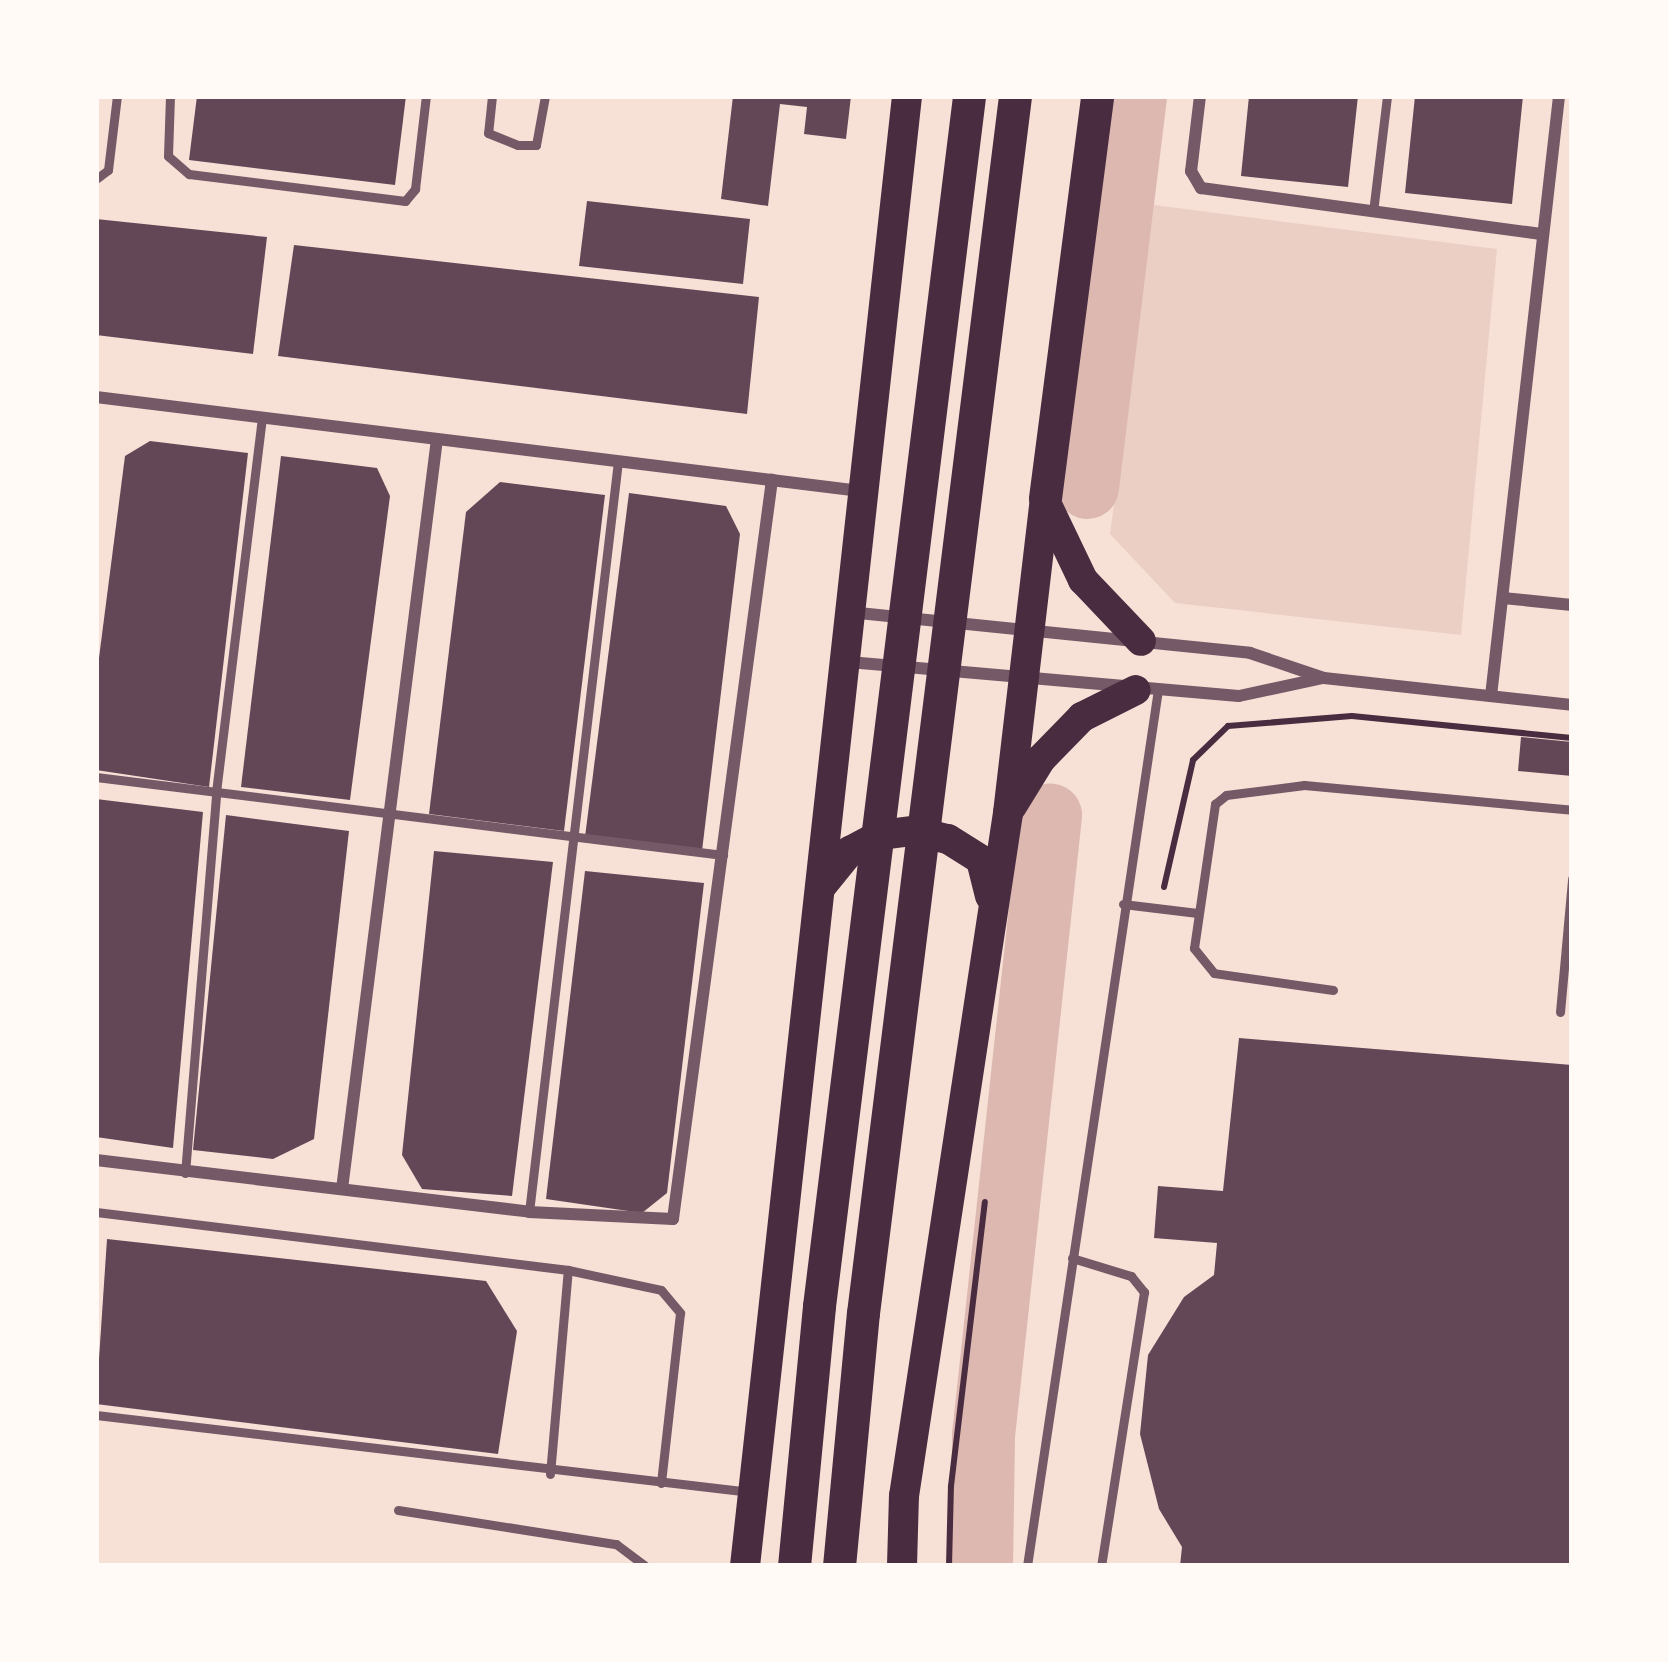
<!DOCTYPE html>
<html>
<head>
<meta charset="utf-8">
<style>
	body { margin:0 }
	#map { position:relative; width:1668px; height:1662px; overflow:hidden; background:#f7e1d7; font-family:"Archivo Narrow",sans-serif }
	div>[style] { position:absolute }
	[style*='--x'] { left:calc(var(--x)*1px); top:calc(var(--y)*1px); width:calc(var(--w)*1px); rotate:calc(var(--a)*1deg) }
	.green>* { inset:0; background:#ebcfc5 }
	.river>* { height:63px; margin:-31.5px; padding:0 31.5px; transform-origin:31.5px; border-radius:31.5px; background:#dcb8b0 }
	.building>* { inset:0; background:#644757 }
	.path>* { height:6px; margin:-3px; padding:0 3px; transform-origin:3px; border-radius:3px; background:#4a2c40 }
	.service>* { height:9px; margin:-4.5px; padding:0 4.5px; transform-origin:4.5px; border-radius:4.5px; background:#755966 }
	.minor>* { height:12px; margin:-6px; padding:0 6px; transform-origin:6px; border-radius:6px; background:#755966 }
	.primary>* { height:30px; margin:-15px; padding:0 15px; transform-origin:15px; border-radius:15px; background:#4a2c40 }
	.trunk>* { height:33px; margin:-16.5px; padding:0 16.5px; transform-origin:16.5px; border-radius:16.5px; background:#4a2c40 }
	span { translate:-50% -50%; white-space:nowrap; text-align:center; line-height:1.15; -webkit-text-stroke:12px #fffaf5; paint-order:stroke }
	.frame { position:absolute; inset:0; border:99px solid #fffaf5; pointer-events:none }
</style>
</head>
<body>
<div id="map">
	<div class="green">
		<div style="clip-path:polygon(1154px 205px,1497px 249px,1461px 635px,1175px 603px,1110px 534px)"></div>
	</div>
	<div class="river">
		<div style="--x:1087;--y:487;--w:394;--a:-83"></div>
		<div style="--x:981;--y:1566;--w:131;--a:-89.1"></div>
		<div style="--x:983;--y:1435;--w:624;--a:-83.83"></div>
	</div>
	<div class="building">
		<div style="clip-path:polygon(197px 96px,406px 96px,395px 185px,189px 160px)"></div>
		<div style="clip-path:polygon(733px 96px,851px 96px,846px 139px,804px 134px,807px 107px,780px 104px,768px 206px,721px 199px)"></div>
		<div style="clip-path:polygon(1249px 96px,1358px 96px,1348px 187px,1241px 176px)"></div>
		<div style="clip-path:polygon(1415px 96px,1523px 96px,1512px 204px,1405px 193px)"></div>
		<div style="clip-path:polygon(587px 201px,750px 219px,743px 284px,579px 266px)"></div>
		<div style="clip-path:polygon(96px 219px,267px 237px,253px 354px,96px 335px)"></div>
		<div style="clip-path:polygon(294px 245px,759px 297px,747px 414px,278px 356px)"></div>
		<div style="clip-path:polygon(150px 441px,248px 453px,209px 787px,96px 770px,96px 681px,125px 456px)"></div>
		<div style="clip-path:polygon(281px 456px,377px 468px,390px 496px,350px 800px,241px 787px)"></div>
		<div style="clip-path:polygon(500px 482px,605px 495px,564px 831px,429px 814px,466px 512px)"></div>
		<div style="clip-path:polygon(629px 493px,726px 506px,740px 534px,702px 851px,585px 837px)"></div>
		<div style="clip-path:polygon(1521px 737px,1572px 742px,1572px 776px,1518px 771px)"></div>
		<div style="clip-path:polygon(96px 799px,203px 812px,173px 1148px,96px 1137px)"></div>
		<div style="clip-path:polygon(226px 815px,349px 831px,314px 1139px,273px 1159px,193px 1150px)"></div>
		<div style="clip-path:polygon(434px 851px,553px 862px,512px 1196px,422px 1189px,402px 1155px)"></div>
		<div style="clip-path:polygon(585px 871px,704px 883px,667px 1193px,642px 1213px,546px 1199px)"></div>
		<div style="clip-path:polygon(1239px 1038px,1572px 1065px,1572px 1566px,1180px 1566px,1182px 1547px,1159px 1509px,1140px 1434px,1148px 1355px,1184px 1297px,1214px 1275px,1217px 1243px,1154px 1238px,1158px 1186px,1223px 1191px)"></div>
		<div style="clip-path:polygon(107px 1239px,486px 1281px,517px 1331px,498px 1454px,96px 1404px)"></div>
	</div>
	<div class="path">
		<div style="--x:1164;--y:887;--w:130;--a:-77.1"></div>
		<div style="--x:1193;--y:760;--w:49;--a:-44.2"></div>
		<div style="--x:1228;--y:726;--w:124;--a:-4.6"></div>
		<div style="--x:1352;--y:716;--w:221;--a:5.7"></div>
		<div style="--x:949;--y:1566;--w:80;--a:-88.6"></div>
		<div style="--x:951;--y:1486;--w:286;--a:-83.2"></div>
	</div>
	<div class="service">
		<div style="--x:170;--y:96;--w:60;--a:91.9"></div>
		<div style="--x:168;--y:156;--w:28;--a:41"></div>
		<div style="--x:189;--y:174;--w:218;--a:7.1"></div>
		<div style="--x:405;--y:201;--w:16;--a:-50"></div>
		<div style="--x:415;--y:189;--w:94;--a:-83.3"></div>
		<div style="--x:492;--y:96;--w:37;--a:96"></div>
		<div style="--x:488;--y:133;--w:32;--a:22"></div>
		<div style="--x:518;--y:145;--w:18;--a:0"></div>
		<div style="--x:536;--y:145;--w:50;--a:-79.6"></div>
		<div style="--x:96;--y:179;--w:15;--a:-37"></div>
		<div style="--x:108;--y:170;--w:75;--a:-83.1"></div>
		<div style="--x:1373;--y:212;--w:117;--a:-83.1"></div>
		<div style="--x:96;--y:777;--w:632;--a:7.09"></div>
		<div style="--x:1123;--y:904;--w:75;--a:6.9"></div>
		<div style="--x:1333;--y:990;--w:120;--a:-171.9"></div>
		<div style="--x:1214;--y:973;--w:32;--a:-129"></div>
		<div style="--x:1194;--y:948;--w:146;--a:-81.7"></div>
		<div style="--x:1215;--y:804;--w:14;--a:-39"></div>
		<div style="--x:1226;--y:795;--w:79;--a:-7.3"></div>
		<div style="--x:1304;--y:785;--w:269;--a:5.3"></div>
		<div style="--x:1560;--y:1012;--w:134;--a:-84.8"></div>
		<div style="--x:185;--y:1173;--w:382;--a:-85.3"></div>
		<div style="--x:216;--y:792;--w:377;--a:-83"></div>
		<div style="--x:96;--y:1212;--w:476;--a:7"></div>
		<div style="--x:568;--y:1270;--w:95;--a:12.1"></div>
		<div style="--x:661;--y:1290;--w:30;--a:50"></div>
		<div style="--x:680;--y:1313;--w:171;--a:96.4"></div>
		<div style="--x:529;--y:1212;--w:756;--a:-83.24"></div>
		<div style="--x:1072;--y:1258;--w:62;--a:17"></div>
		<div style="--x:1131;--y:1276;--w:21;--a:51"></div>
		<div style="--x:1144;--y:1292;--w:277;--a:98.9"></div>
		<div style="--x:96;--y:1415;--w:659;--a:6.71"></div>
		<div style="--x:550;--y:1474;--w:205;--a:-85"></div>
		<div style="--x:398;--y:1510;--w:221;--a:8.9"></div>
		<div style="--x:616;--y:1544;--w:36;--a:37"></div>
		<div style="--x:1027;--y:1566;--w:887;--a:-81.5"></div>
	</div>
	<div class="minor">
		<div style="--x:1200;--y:96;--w:76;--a:96.8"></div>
		<div style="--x:1191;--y:171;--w:20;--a:60"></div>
		<div style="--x:1201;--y:188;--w:345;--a:7.7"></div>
		<div style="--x:96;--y:397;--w:770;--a:7.01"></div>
		<div style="--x:1503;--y:598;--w:69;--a:5.8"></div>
		<div style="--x:849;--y:612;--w:403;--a:5.8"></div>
		<div style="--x:1250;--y:653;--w:78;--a:18.7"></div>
		<div style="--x:1324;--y:678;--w:249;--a:6.2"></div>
		<div style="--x:849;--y:662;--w:391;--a:5"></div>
		<div style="--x:1239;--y:696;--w:86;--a:-12.1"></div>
		<div style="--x:1491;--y:696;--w:604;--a:-83.53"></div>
		<div style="--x:96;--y:1160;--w:436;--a:6.8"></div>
		<div style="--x:529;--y:1212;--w:144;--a:2.8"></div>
		<div style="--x:673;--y:1219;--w:746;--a:-82.37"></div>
		<div style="--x:342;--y:1189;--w:756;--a:-82.78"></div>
	</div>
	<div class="primary">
		<div style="--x:1049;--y:509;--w:79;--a:64.4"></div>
		<div style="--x:1083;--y:580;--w:84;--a:46.4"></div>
		<div style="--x:1012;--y:806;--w:55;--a:-58.3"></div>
		<div style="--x:1041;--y:759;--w:59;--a:-45.7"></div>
		<div style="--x:1082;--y:717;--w:60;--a:-26.6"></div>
		<div style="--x:820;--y:888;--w:48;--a:-51"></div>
		<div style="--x:850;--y:851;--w:34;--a:-28"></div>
		<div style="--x:880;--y:835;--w:35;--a:-7"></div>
		<div style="--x:915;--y:831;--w:34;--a:14"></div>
		<div style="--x:948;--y:839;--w:39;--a:32"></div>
		<div style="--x:981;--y:860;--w:37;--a:76"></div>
		<div style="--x:745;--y:1566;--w:1479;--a:-83.71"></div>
		<div style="--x:902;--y:1566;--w:70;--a:-88.4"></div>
		<div style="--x:904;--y:1496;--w:691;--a:-81.34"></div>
		<div style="--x:1008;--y:813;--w:317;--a:-83.3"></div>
	</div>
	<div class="trunk">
		<div style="--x:1045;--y:498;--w:405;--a:-82.6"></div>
		<div style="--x:794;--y:1566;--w:261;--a:-84.5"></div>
		<div style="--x:819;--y:1306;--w:1219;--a:-82.93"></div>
		<div style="--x:839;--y:1566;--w:254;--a:-84.6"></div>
		<div style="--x:863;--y:1313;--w:1226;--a:-82.88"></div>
	</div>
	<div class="frame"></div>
</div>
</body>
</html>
